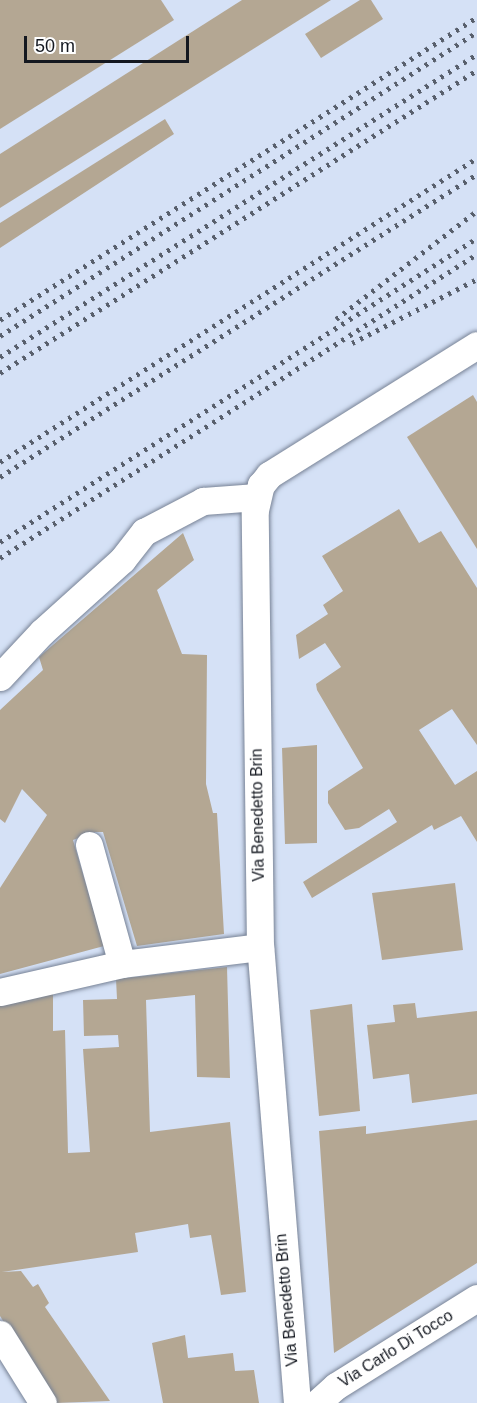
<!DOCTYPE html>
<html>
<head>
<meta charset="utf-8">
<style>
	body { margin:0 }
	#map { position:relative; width:477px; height:1403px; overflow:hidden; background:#d5e1f6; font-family:Helvetica,sans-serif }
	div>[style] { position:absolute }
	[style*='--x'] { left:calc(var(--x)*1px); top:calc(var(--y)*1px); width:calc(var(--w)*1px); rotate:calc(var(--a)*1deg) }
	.building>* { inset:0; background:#b4a793 }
	.roads { filter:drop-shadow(0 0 2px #778295) drop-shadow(0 0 2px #778295) }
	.minor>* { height:27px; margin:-13.5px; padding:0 13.5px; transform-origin:13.5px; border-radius:13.5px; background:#fff }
	.rail>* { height:4.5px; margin-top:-2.25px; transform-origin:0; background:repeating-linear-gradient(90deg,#585f6c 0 3px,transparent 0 9px) }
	span { translate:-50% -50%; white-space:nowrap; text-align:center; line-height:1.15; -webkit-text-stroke:6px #fff; paint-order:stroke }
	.street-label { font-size:16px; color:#141820 }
	.scale { position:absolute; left:24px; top:36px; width:165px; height:27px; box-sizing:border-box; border:3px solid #141820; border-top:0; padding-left:8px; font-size:18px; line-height:21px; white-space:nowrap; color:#141820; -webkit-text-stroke:4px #fff; paint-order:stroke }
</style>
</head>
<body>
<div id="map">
	<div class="building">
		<div style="clip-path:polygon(0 0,161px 0,174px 20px,0 129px)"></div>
		<div style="clip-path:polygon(242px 0,331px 0,0 208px,0 154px)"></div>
		<div style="clip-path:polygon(360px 0,371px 0,383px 19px,321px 58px,305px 34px)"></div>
		<div style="clip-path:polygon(165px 119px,174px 134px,0 248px,0 223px)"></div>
		<div style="clip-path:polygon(473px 395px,477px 402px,477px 549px,407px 437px)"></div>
		<div style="clip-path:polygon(399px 509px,419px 543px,441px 531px,477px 588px,477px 745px,452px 709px,419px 730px,455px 785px,477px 771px,477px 842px,461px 816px,434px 830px,432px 825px,312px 898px,303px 882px,397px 822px,389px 809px,359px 828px,345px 830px,328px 803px,328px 791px,363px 768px,317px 690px,316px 684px,341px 667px,325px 643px,299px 659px,296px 635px,328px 614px,323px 605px,343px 591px,322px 556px)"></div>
		<div style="clip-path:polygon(183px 533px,194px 560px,157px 590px,182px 654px,207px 655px,206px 784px,213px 813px,217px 813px,224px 934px,137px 946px,103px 832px,95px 832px,73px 840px,104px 946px,0 974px,0 888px,47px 815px,22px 789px,5px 823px,0 819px,0 710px,43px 670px,39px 657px)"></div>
		<div style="clip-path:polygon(317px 745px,317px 843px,285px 844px,282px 748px)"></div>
		<div style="clip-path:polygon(455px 883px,463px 950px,382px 960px,372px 893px)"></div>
		<div style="clip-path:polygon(227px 967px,230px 1078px,197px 1077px,195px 995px,146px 1000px,150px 1132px,230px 1122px,246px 1292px,221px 1295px,211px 1235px,190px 1238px,188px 1224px,135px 1233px,138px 1252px,2px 1272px,21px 1271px,33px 1287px,38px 1284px,49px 1303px,45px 1307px,110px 1401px,56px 1403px,0 1316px,0 1005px,53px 993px,53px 1031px,65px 1030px,68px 1153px,90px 1152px,83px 1049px,119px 1047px,118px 1035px,84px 1036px,83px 1000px,117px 999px,116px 979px)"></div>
		<div style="clip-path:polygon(415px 1003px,417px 1018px,477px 1011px,477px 1094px,412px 1103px,409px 1074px,373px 1079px,367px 1025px,395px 1022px,393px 1005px)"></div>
		<div style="clip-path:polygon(352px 1004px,360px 1111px,319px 1116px,310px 1010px)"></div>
		<div style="clip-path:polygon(477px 1120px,477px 1263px,334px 1353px,319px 1131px,366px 1126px,366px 1134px)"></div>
		<div style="clip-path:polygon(185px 1335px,188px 1358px,233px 1353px,235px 1371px,254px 1370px,259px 1403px,163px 1403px,152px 1343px)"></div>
	</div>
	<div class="roads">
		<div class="minor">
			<div style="--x:0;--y:677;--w:62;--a:-47"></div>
			<div style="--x:42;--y:632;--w:108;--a:-42"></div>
			<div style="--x:122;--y:560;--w:36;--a:-52"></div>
			<div style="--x:144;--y:532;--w:67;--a:-27.7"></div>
			<div style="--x:203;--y:501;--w:54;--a:-4.2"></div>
			<div style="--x:89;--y:845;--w:123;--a:74.5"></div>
			<div style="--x:0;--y:992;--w:125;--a:-12.9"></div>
			<div style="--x:122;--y:964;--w:139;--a:-7"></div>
			<div style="--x:0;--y:1334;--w:81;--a:58.1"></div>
			<div style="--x:297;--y:1403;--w:457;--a:-94.6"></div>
			<div style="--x:260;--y:947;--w:437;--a:-90.7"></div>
			<div style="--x:255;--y:510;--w:26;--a:-77"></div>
			<div style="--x:261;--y:485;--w:13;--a:-51"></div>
			<div style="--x:269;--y:475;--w:245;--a:-32"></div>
			<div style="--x:317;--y:1403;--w:25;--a:-42"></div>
			<div style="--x:336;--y:1386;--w:166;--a:-32"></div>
		</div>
	</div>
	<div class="rail">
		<div style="--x:336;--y:319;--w:178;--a:-37.5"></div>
		<div style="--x:0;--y:320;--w:565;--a:-32.42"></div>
		<div style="--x:0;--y:336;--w:566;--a:-32.51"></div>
		<div style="--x:352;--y:343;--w:140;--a:-27.1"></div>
		<div style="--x:0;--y:357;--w:565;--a:-32.42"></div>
		<div style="--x:0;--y:373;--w:565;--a:-32.42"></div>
		<div style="--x:0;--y:462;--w:566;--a:-32.51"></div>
		<div style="--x:0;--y:477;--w:565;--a:-32.42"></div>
		<div style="--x:0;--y:542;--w:566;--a:-32.51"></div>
		<div style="--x:0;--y:558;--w:566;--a:-32.51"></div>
	</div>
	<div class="street-label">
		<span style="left:258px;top:815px;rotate:-91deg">Via Benedetto Brin</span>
		<span style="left:287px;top:1300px;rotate:-95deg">Via Benedetto Brin</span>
		<span style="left:396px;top:1349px;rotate:-32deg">Via Carlo Di Tocco</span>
	</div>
	<div class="scale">50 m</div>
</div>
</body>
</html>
